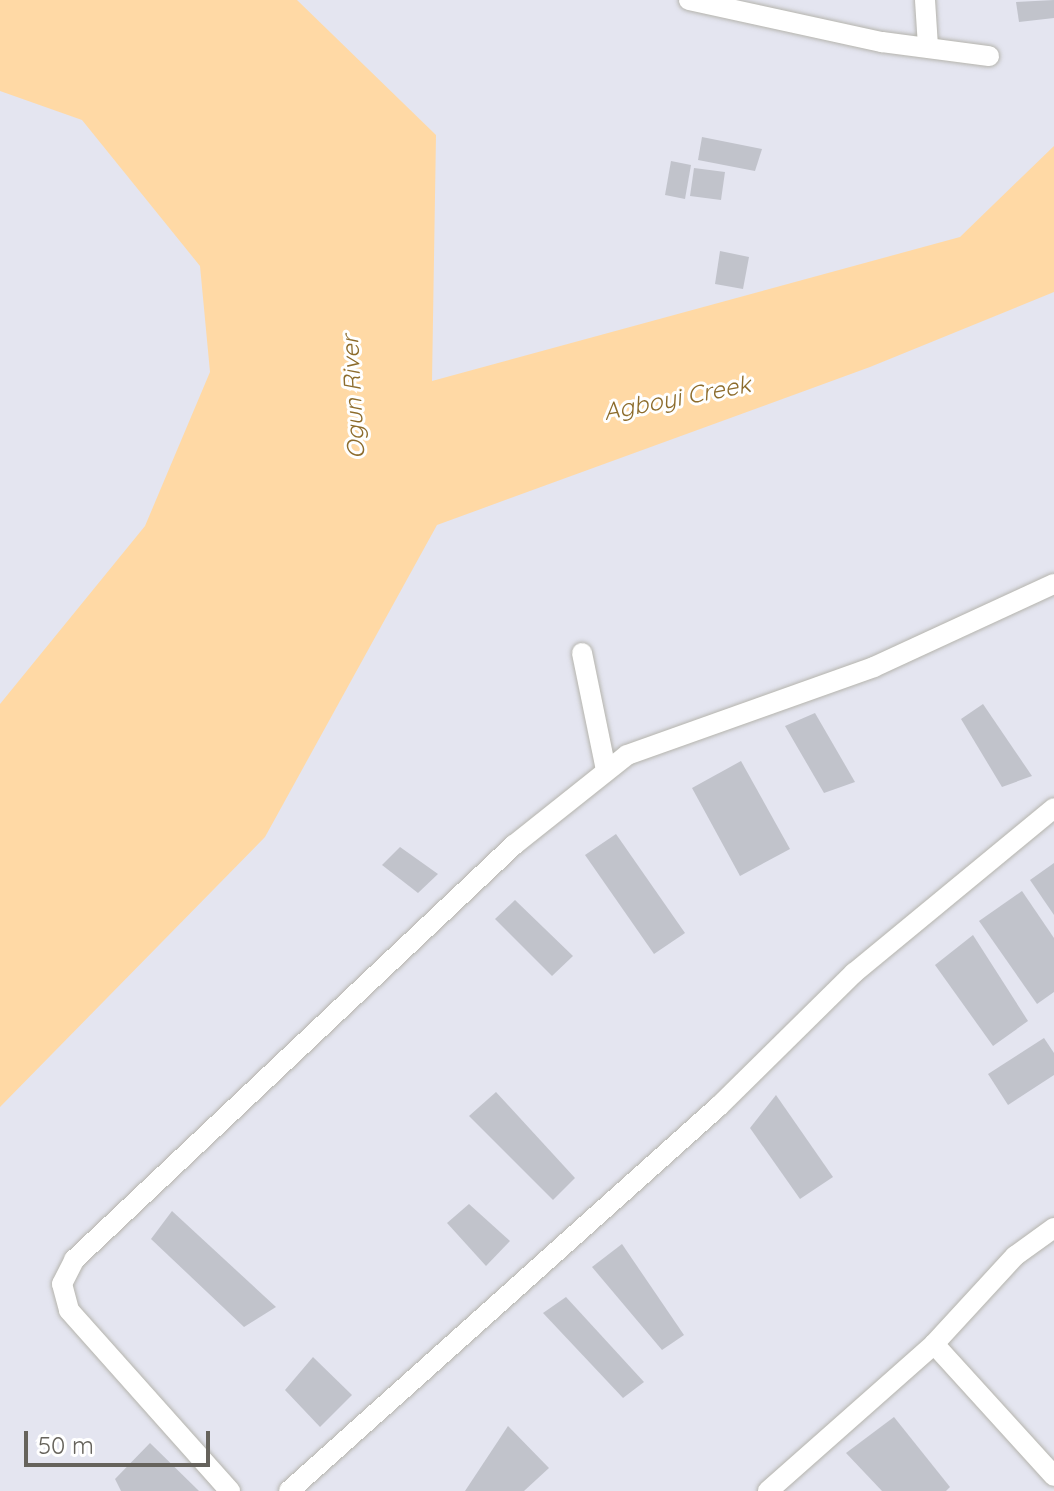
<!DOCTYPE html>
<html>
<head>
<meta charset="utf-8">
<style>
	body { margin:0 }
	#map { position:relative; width:1054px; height:1491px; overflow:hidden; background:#e4e5f0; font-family:Quicksand,sans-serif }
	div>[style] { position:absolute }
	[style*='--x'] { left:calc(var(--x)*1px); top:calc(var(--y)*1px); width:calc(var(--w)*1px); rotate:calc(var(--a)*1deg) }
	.water>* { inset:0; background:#ffd9a5 }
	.building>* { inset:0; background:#c1c3cb }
	.roads { filter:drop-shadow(0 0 2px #b5b4ad) drop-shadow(0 0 2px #b5b4ad) }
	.street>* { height:20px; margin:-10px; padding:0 10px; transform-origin:10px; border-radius:10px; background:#fff }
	span { translate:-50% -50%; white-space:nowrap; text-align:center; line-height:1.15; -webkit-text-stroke:6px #fff; paint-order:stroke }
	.water-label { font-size:24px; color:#8d6c2c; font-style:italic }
	.scale { position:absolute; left:24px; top:1431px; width:186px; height:36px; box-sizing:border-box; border:4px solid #66635c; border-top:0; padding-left:10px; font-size:24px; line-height:28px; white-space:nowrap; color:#66635c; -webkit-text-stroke:6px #fff; paint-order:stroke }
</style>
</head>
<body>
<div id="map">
	<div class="water">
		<div style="clip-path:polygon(0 0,297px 0,436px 135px,432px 381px,960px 237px,1054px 146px,1054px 292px,870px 367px,437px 525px,265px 837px,0 1107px,0 704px,145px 526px,210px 372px,200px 266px,82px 120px,0 91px)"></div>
	</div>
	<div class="building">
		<div style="clip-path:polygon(1054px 0,1054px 18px,1019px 22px,1016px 2px)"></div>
		<div style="clip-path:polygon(702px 137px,762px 149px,755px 171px,698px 160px)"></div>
		<div style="clip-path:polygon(671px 161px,691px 165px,685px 199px,665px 195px)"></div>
		<div style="clip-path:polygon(694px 168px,725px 172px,721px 200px,690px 196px)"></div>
		<div style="clip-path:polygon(720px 251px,749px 257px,743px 289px,715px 284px)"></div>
		<div style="clip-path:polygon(983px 704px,1032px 776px,1002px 787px,961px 719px)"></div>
		<div style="clip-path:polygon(815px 713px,855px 782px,824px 793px,785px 726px)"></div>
		<div style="clip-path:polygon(741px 761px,790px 849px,740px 876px,692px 788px)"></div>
		<div style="clip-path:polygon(616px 834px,685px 933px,654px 954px,585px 855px)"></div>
		<div style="clip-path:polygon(400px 847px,438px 874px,418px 893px,382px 865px)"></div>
		<div style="clip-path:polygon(1054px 863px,1054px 915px,1030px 880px)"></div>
		<div style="clip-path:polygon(1022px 891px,1054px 938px,1054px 992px,1037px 1004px,979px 921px)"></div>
		<div style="clip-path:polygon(515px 900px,573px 956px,552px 976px,495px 919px)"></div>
		<div style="clip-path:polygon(973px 935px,1028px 1021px,993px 1046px,935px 965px)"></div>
		<div style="clip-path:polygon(1044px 1038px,1054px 1053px,1054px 1075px,1008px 1105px,988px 1074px)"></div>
		<div style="clip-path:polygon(496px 1092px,575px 1178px,553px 1200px,469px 1116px)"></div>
		<div style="clip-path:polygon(776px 1095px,833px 1177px,800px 1199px,750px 1128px)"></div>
		<div style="clip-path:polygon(469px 1204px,510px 1241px,486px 1266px,447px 1223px)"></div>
		<div style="clip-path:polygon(172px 1211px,276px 1307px,244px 1327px,151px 1239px)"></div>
		<div style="clip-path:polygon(622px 1244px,684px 1335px,662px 1350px,592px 1267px)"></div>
		<div style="clip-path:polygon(566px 1297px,644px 1382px,623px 1398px,543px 1313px)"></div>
		<div style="clip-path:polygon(313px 1357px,352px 1395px,320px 1427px,285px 1390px)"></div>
		<div style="clip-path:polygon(894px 1417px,950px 1487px,946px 1491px,882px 1491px,846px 1453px)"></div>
		<div style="clip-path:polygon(508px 1426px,549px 1468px,524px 1491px,465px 1491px)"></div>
		<div style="clip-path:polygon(150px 1443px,199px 1491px,121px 1491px,115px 1479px)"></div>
	</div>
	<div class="roads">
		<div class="street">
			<div style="--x:689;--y:0;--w:198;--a:12.3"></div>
			<div style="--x:882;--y:42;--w:108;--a:7.5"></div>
			<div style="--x:925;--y:0;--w:47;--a:86.3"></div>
			<div style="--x:582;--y:653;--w:119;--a:78.4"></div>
			<div style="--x:934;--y:1344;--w:178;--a:47.7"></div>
			<div style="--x:230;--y:1491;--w:242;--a:-131.7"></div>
			<div style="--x:69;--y:1310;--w:27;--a:-105"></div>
			<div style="--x:62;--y:1284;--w:27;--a:-63"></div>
			<div style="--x:74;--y:1260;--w:605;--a:-43.33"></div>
			<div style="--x:514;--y:845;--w:144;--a:-38.5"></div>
			<div style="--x:627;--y:755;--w:262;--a:-19.6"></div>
			<div style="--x:874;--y:667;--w:198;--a:-24.8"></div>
			<div style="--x:289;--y:1491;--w:577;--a:-41.84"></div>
			<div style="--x:719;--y:1106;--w:190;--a:-44.6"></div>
			<div style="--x:854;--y:973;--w:259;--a:-39.5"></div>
			<div style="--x:768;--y:1491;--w:222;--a:-41.5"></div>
			<div style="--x:934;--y:1344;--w:120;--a:-47.4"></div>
			<div style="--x:1015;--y:1256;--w:48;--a:-35.7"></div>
		</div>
	</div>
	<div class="water-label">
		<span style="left:353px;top:397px;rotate:-93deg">Ogun River</span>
		<span style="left:677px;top:398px;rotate:-11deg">Agboyi Creek</span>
	</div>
	<div class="scale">50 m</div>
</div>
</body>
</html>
